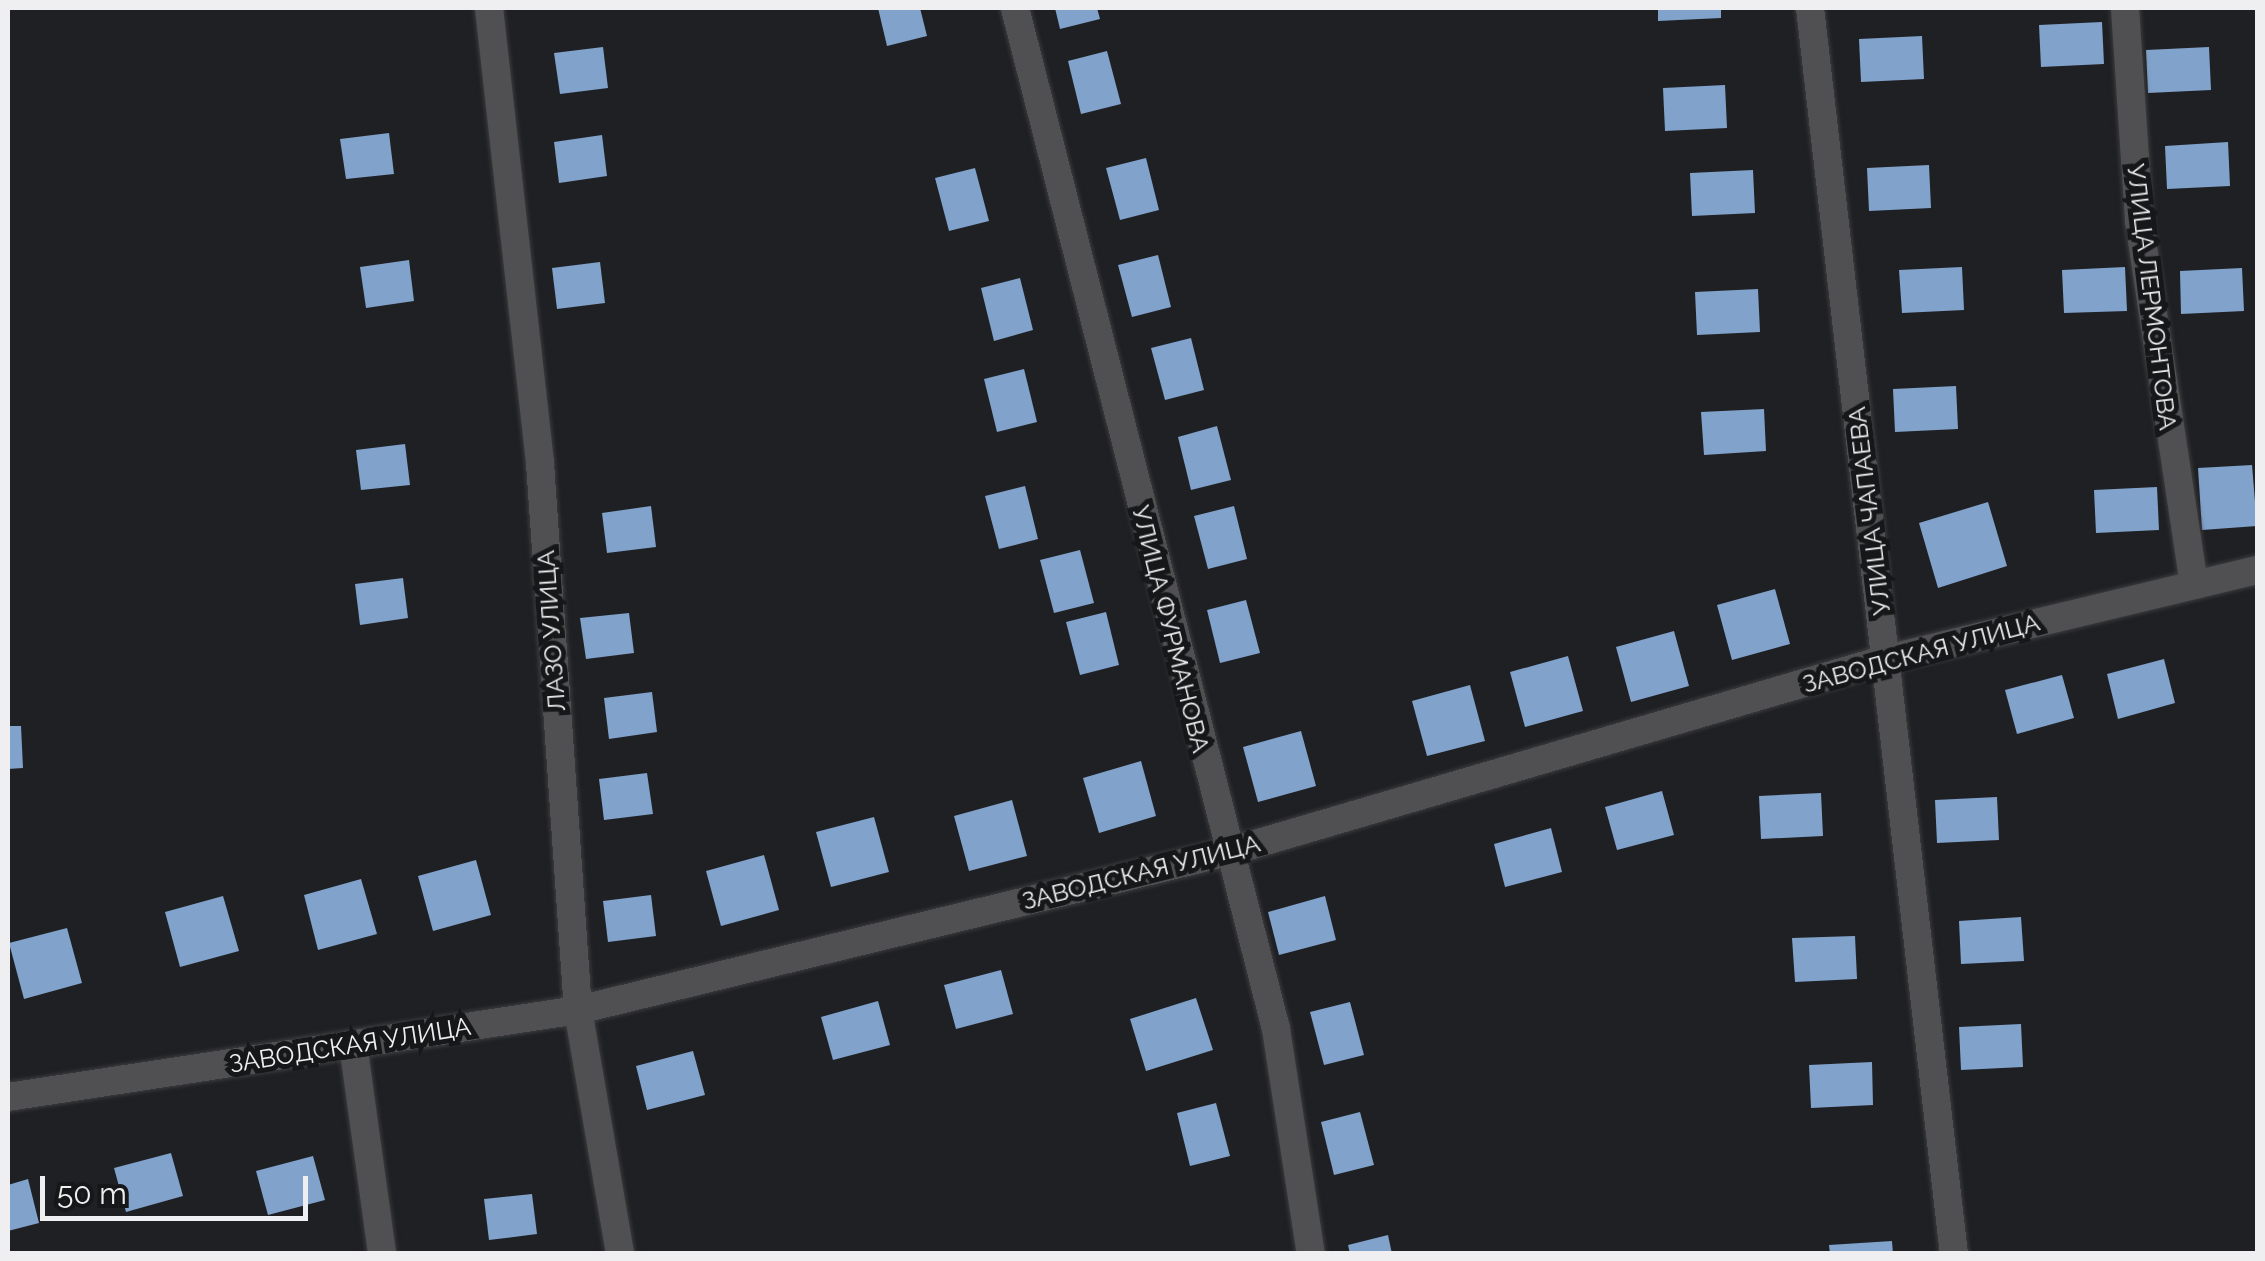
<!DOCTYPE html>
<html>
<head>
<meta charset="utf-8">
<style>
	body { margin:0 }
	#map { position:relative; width:2265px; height:1261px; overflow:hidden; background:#1f2023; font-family:Raleway,sans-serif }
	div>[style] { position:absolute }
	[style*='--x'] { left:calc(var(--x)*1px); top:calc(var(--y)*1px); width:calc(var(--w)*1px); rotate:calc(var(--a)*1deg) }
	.building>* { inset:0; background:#80a2cb }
	.roads { filter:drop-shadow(0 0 2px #3c3c3e) drop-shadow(0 0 2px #3c3c3e) }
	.minor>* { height:28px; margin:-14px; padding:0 14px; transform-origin:14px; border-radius:14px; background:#505053 }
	span { translate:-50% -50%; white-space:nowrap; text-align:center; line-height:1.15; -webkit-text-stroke:10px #161719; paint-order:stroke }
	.street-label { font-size:25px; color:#efeff1 }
	.frame { position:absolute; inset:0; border:10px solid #efeff1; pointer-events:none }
	.scale { position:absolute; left:40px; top:1176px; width:268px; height:45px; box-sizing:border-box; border:5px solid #efeff1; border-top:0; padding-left:12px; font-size:30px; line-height:35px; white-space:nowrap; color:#efeff1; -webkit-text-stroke:8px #161719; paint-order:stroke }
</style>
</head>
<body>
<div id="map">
	<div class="building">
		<div style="clip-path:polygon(878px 8px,920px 8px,927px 36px,887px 46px)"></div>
		<div style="clip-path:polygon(1055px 8px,1097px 8px,1100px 19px,1060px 29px)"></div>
		<div style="clip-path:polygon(1658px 8px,1721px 8px,1721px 18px,1658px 21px)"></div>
		<div style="clip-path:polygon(2102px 22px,2104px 64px,2041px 67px,2039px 25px)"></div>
		<div style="clip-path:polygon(1922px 36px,1924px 79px,1861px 82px,1859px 39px)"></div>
		<div style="clip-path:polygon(603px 47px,608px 88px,560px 94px,554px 53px)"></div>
		<div style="clip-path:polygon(2209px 47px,2211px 90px,2148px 93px,2146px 50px)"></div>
		<div style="clip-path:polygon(1107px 51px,1121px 104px,1081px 114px,1068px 61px)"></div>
		<div style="clip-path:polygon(1725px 85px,1727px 128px,1665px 131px,1663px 88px)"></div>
		<div style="clip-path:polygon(389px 133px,394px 174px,346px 179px,340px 139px)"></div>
		<div style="clip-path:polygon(602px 135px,607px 176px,559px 183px,554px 142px)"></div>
		<div style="clip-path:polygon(2228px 142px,2230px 186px,2167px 189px,2165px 146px)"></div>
		<div style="clip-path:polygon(1146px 158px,1159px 210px,1120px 220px,1106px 168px)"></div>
		<div style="clip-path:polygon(1929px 165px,1931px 208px,1869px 211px,1867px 168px)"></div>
		<div style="clip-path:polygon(975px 168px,989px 221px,949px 231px,935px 178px)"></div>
		<div style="clip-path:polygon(1753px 170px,1755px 213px,1692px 216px,1690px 173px)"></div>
		<div style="clip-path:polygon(1158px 255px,1171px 307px,1132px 317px,1118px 265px)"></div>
		<div style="clip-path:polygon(409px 260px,414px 301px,366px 308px,360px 267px)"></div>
		<div style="clip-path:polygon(600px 262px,605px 303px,557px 309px,552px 268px)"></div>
		<div style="clip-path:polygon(1962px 267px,1964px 310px,1902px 313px,1899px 270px)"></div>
		<div style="clip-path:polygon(2125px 267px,2127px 311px,2064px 313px,2062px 270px)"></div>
		<div style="clip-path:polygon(2242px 268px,2244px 311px,2181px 314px,2180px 271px)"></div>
		<div style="clip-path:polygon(1020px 278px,1033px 330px,994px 341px,981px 288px)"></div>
		<div style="clip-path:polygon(1758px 289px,1760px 332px,1697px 335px,1695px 292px)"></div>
		<div style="clip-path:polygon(1191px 338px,1204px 390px,1165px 400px,1151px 348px)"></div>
		<div style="clip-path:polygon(1024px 369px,1037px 422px,997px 432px,984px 379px)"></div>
		<div style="clip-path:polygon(1956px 386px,1958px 429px,1895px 432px,1893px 389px)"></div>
		<div style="clip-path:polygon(1764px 409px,1766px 451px,1704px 455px,1701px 412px)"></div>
		<div style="clip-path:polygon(1217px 426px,1231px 480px,1191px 490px,1178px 437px)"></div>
		<div style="clip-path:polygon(405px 444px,410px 485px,361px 490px,356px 450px)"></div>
		<div style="clip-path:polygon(2252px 465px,2257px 526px,2202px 530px,2198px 468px)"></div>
		<div style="clip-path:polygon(1025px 486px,1038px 539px,999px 549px,985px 496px)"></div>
		<div style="clip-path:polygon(2157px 487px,2159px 530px,2096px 533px,2094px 490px)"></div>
		<div style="clip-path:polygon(1988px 502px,2007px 566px,1938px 588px,1919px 523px)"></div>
		<div style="clip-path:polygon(651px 506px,656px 547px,607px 553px,602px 513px)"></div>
		<div style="clip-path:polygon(1234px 506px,1247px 559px,1208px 569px,1194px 516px)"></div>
		<div style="clip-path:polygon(1080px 550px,1094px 603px,1054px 613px,1040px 560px)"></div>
		<div style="clip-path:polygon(403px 578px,408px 618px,360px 625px,355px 584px)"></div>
		<div style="clip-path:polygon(1775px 589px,1790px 644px,1732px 660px,1717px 605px)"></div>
		<div style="clip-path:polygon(1246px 600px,1260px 653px,1220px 663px,1207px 610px)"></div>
		<div style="clip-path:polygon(1106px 612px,1119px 665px,1080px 675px,1066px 622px)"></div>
		<div style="clip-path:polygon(629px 613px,634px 653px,586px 659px,580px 618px)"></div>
		<div style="clip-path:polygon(1674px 631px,1689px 686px,1631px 702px,1616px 647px)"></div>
		<div style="clip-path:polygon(1568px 656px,1583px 711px,1525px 727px,1510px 672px)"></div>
		<div style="clip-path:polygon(2164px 659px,2175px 703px,2118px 719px,2107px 674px)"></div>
		<div style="clip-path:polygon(2062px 675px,2074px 718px,2017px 734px,2005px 690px)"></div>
		<div style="clip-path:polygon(1470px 685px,1485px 741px,1427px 756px,1412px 701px)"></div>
		<div style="clip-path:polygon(652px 692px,657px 732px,609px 739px,604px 698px)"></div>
		<div style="clip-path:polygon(8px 726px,21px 726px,23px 768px,8px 769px)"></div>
		<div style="clip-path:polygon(1301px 731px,1316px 786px,1258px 802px,1243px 747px)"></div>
		<div style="clip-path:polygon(1141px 761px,1156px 816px,1099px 833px,1083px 778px)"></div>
		<div style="clip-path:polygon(647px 773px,653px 814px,604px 820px,599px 779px)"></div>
		<div style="clip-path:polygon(1662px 791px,1674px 835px,1617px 850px,1605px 807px)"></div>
		<div style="clip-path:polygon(1821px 793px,1823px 836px,1761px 839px,1759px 796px)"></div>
		<div style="clip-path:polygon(1997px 797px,1999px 840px,1937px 843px,1935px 800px)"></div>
		<div style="clip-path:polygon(1012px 800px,1027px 856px,969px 871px,954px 816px)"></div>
		<div style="clip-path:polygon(874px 817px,889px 872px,831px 887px,816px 832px)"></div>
		<div style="clip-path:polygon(1551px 828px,1562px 872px,1505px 887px,1494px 844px)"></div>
		<div style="clip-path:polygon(764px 855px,779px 910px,721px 926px,706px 871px)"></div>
		<div style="clip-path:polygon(476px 860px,491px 915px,433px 931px,418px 876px)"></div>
		<div style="clip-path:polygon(361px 879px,377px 934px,318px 950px,304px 895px)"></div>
		<div style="clip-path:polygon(651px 895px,656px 936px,608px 942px,603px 901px)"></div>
		<div style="clip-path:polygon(223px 896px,239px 951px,180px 967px,165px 912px)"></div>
		<div style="clip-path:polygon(1325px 896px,1336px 940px,1279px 955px,1268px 912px)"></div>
		<div style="clip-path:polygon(2021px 917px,2024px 961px,1961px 964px,1959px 921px)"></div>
		<div style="clip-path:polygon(67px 928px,82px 983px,24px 999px,9px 943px)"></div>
		<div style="clip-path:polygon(1855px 936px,1857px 979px,1795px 982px,1792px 938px)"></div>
		<div style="clip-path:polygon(1001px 970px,1013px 1014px,956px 1029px,944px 985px)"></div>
		<div style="clip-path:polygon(1196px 998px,1213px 1050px,1146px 1071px,1130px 1019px)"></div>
		<div style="clip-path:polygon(878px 1001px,890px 1045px,833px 1060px,821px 1017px)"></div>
		<div style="clip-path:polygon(1350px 1002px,1364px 1055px,1324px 1065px,1310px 1012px)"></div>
		<div style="clip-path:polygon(2021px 1024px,2023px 1067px,1961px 1070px,1959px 1027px)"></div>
		<div style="clip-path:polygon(693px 1051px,705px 1095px,647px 1110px,636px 1066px)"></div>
		<div style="clip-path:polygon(1872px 1062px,1873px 1105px,1811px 1108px,1809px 1065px)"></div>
		<div style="clip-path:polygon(1216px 1103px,1230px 1156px,1190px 1166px,1177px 1113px)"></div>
		<div style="clip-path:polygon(1360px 1112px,1374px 1165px,1334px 1175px,1321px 1122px)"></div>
		<div style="clip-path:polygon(171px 1153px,183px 1196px,126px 1212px,114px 1168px)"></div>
		<div style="clip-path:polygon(313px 1156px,325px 1200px,268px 1215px,256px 1171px)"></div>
		<div style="clip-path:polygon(28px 1179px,39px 1223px,8px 1231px,8px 1185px)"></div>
		<div style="clip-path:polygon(532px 1194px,537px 1234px,489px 1240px,484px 1199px)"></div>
		<div style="clip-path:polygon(1388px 1235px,1392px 1254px,1350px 1254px,1348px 1245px)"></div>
		<div style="clip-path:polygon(1892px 1241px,1893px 1254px,1830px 1254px,1829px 1245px)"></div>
	</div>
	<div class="roads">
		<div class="minor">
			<div style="--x:489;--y:8;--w:458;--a:83.6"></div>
			<div style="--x:540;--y:463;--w:548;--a:86.03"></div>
			<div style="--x:578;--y:1010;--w:248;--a:80.2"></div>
			<div style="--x:1015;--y:8;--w:1054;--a:75.66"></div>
			<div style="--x:1276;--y:1029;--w:228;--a:81.2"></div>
			<div style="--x:1810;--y:8;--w:1254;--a:83.41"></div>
			<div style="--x:2125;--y:8;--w:213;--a:86.2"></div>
			<div style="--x:2139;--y:221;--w:368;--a:81.4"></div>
			<div style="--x:353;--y:1044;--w:212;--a:82.1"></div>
			<div style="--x:8;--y:1097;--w:577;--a:-8.68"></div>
			<div style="--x:578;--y:1010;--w:669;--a:-13.66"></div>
			<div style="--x:1228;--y:852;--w:686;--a:-16.35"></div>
			<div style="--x:1886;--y:659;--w:382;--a:-13.5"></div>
		</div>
	</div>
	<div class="street-label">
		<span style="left:2152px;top:297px;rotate:83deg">УЛИЦА ЛЕРМОНТОВА</span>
		<span style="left:1869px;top:511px;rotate:-97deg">УЛИЦА ЧАПАЕВА</span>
		<span style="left:1171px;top:629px;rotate:76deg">УЛИЦА ФУРМАНОВА</span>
		<span style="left:551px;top:631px;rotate:-94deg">ЛАЗО УЛИЦА</span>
		<span style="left:1921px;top:653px;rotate:-15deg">ЗАВОДСКАЯ УЛИЦА</span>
		<span style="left:1141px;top:872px;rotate:-14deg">ЗАВОДСКАЯ УЛИЦА</span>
		<span style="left:350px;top:1045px;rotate:-9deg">ЗАВОДСКАЯ УЛИЦА</span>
	</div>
	<div class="frame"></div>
	<div class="scale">50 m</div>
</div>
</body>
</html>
